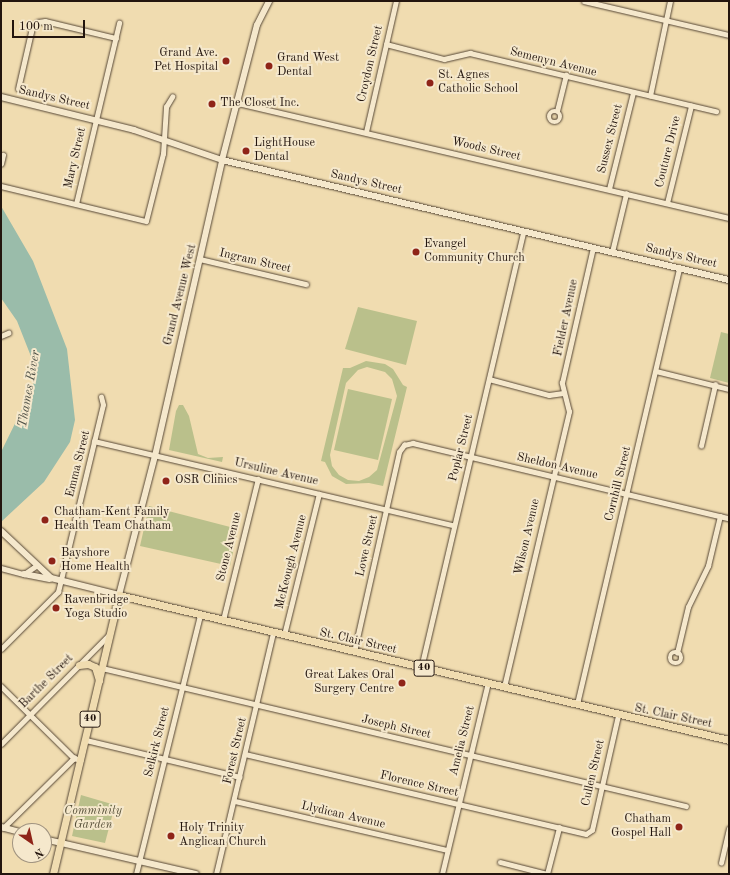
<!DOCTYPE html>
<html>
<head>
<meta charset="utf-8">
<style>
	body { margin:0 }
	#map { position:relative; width:730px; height:875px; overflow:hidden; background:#f0dcb0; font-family:"Old Standard TT",serif }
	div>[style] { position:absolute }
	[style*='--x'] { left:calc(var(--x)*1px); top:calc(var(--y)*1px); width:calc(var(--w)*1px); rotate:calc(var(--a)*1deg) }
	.green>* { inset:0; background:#bac08b }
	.water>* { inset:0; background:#9abcaa }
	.roads { filter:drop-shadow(0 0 1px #564736) drop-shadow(0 0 1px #564736) }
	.street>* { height:4.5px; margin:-2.25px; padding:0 2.25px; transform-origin:2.25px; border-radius:2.25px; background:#f5e8cc }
	.street>.ring { margin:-2.25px; padding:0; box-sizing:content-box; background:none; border:4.5px solid #f5e8cc; border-radius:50% }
	.secondary>* { height:6px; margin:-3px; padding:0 3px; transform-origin:3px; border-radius:3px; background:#f5e8cc }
	.primary>* { height:7px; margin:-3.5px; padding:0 3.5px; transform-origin:3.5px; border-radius:3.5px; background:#f0dcb0 }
	.dots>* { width:11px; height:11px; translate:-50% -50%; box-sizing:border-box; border:2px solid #f5e8cc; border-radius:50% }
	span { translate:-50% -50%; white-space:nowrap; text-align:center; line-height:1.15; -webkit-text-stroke:4px #f5e8cc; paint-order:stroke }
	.shield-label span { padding:1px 3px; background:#f5e8cc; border:1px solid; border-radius:3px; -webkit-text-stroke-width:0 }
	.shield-label { font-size:11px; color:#23150e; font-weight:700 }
	.poi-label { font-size:12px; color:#23150e }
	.right { translate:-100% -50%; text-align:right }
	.left { translate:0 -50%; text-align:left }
	.street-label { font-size:12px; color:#23150e }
	.park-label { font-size:12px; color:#58513a; font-style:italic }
	.water-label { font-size:13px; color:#4d4f45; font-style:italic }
	.frame { position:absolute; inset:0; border:2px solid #23150e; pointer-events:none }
	.north { position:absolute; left:12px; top:823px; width:40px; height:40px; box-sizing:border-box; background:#f5e8cc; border:1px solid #a19480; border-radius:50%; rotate:146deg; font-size:11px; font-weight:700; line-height:16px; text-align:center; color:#23150e }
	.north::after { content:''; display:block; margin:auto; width:14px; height:18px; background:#8f2418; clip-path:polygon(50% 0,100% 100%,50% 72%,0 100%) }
	.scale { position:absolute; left:12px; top:20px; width:73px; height:18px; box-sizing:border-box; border:2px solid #23150e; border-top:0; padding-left:5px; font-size:12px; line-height:14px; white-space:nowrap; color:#23150e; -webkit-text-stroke:3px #f5e8cc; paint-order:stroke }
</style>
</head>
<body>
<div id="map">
	<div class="green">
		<div style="clip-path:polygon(358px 307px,417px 321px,406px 365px,345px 349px)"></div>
		<div style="clip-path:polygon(721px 332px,729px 334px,729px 383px,710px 378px)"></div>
		<div style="clip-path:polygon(evenodd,366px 361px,385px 364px,393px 369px,403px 385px,407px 387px,383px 486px,369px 483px,346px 484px,332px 476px,325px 462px,321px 461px,343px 368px,350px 368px,366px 361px,367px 367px,385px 372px,392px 379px,397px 396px,377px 470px,369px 477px,359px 481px,348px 480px,339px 475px,332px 466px,330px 455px,346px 383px,358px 370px,367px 367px)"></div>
		<div style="clip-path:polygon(348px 389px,392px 399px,378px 460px,334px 450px)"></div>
		<div style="clip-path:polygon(179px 405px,183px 405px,189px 416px,198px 454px,208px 458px,223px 457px,222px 462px,169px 450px,176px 411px)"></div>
		<div style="clip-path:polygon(149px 506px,238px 529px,230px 566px,140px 546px)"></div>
		<div style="clip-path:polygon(81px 795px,115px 805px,105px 843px,72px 836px)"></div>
	</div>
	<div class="water">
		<div style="clip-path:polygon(1px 206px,33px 261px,67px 349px,75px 420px,70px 442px,44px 482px,1px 522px,1px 452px,33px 387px,34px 371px,32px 359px,17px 321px,1px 298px)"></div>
	</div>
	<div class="roads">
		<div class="street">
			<div style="--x:584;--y:1;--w:149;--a:13.2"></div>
			<div style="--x:386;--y:44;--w:60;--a:14.5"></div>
			<div style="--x:444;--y:59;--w:27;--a:-13"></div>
			<div style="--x:470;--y:53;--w:253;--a:13.3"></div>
			<div style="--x:18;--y:89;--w:63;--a:-77.1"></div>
			<div style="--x:32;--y:28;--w:8;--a:-45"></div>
			<div style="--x:38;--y:22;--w:7;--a:-8"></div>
			<div style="--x:45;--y:21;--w:73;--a:13.5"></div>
			<div style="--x:650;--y:96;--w:97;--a:-78.1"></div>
			<div style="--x:238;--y:103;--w:504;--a:13.18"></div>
			<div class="ring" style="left:549px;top:111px;width:7.5px;height:7.5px"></div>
			<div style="--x:557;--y:111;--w:37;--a:-76"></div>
			<div style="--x:366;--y:132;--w:134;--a:-77.1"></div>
			<div style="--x:1;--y:164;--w:9;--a:-77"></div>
			<div style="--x:1;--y:186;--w:149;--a:13.6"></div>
			<div style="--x:146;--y:221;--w:69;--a:-75.8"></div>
			<div style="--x:163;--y:154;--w:47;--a:-86.3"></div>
			<div style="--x:166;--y:107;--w:12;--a:-59"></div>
			<div style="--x:609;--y:189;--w:99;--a:-76"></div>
			<div style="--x:667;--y:203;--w:100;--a:-76.1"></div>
			<div style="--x:76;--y:204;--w:186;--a:-76.6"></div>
			<div style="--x:612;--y:252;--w:60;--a:-76.4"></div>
			<div style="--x:200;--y:259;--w:109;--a:13.3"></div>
			<div style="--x:1;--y:336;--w:8;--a:-23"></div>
			<div style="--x:656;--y:371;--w:75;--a:13.9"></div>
			<div style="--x:489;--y:379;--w:62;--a:14.9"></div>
			<div style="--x:549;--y:395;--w:14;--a:-8"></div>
			<div style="--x:94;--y:441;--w:369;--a:13.2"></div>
			<div style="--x:701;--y:446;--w:63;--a:-77.1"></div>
			<div style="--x:1;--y:568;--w:24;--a:15"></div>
			<div style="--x:24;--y:574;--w:14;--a:-34"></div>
			<div style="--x:223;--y:620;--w:145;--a:-76.1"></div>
			<div style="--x:284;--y:635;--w:145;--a:-76.1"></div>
			<div style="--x:1;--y:649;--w:81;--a:-45"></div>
			<div style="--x:58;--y:592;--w:192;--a:-76.5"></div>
			<div style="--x:103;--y:405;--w:8;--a:-104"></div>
			<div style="--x:354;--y:652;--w:205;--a:-77.3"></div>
			<div style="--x:399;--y:452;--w:9;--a:-54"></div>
			<div style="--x:404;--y:445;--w:9;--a:-13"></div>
			<div style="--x:413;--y:443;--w:325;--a:13.4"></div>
			<div class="ring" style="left:670.5px;top:652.5px;width:6.5px;height:6.5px"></div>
			<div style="--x:677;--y:653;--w:47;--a:-76.6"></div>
			<div style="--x:688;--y:607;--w:46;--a:-64"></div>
			<div style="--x:708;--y:566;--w:51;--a:-76.5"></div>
			<div style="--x:102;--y:668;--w:600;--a:13.3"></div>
			<div style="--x:421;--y:668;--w:447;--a:-76.8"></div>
			<div style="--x:1;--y:686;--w:103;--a:44.6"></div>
			<div style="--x:74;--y:758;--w:7;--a:16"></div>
			<div style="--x:504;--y:687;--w:283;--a:-76.7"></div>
			<div style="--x:569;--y:412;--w:30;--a:-104"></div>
			<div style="--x:562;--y:383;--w:139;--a:-77.1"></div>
			<div style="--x:577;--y:704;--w:448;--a:-76.8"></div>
			<div style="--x:86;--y:740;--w:158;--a:13.5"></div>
			<div style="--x:1;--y:744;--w:152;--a:-45.3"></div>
			<div style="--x:245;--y:754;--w:350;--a:13.2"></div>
			<div style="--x:586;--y:834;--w:7;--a:-34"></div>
			<div style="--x:592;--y:830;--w:117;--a:-77.2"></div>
			<div style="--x:235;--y:801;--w:218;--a:13"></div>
			<div style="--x:3;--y:828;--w:100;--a:-44.6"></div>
			<div style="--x:500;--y:862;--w:49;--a:14.3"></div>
			<div style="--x:721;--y:863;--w:35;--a:-77"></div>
			<div style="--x:136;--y:874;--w:267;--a:-76.1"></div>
			<div style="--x:216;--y:874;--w:248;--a:-76.7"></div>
			<div style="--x:442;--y:874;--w:196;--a:-76.5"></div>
			<div style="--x:547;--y:874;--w:48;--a:-75.4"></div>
		</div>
		<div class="secondary">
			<div style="--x:1;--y:97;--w:137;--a:13.9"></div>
			<div style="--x:134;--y:130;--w:93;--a:18.8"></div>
			<div style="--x:222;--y:160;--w:521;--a:13.32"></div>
			<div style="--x:1;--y:531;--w:69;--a:43.2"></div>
			<div style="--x:51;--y:578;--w:70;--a:14"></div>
			<div style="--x:119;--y:595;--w:144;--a:-75.5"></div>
			<div style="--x:155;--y:456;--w:303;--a:-77.2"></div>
			<div style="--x:222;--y:160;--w:139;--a:-75.5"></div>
			<div style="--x:257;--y:25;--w:27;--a:-63"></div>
			<div style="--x:24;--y:574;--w:26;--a:11"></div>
			<div style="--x:1;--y:827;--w:20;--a:15"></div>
			<div style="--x:44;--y:839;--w:156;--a:13"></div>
		</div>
		<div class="primary">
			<div style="--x:79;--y:665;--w:9;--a:-6"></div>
			<div style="--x:88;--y:664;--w:8;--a:23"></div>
			<div style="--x:95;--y:667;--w:14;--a:73"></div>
			<div style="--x:53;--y:874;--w:287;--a:-76.7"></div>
			<div style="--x:119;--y:595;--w:627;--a:13.37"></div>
		</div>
	</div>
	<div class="dots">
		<div style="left:226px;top:61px;background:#8f2418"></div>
		<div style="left:269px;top:66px;background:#8f2418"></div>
		<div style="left:430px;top:83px;background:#8f2418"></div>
		<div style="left:212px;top:104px;background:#8f2418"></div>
		<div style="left:246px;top:151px;background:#8f2418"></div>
		<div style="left:416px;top:252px;background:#8f2418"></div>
		<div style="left:166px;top:481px;background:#8f2418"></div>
		<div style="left:45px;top:520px;background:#8f2418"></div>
		<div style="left:52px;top:561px;background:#8f2418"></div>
		<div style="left:56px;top:608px;background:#8f2418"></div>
		<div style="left:402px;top:683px;background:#8f2418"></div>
		<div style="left:679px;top:827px;background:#8f2418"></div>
		<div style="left:171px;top:836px;background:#8f2418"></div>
	</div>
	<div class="shield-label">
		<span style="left:424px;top:668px">40</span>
		<span style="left:90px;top:719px">40</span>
	</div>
	<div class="poi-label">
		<span class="right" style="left:218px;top:61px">Grand Ave.<br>Pet Hospital</span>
		<span class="left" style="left:277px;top:66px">Grand West<br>Dental</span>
		<span class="left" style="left:438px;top:83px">St. Agnes<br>Catholic School</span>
		<span class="left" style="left:220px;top:104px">The Closet Inc.</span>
		<span class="left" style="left:254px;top:151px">LightHouse<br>Dental</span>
		<span class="left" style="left:424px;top:252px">Evangel<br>Community Church</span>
		<span class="left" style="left:175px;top:481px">OSR Clinics</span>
		<span class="left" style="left:54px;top:520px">Chatham-Kent Family<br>Health Team Chatham</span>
		<span class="left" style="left:61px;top:561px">Bayshore<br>Home Health</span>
		<span class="left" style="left:64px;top:608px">Ravenbridge<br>Yoga Studio</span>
		<span class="right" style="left:394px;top:683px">Great Lakes Oral<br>Surgery Centre</span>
		<span class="right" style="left:671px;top:827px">Chatham<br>Gospel Hall</span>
		<span class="left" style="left:179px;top:836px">Holy Trinity<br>Anglican Church</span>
	</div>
	<div class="street-label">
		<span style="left:553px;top:63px;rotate:14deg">Semenyn Avenue</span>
		<span style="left:371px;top:64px;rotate:-77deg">Croydon Street</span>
		<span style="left:54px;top:99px;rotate:13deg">Sandys Street</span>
		<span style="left:611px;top:139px;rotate:-76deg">Sussex Street</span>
		<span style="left:486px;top:150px;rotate:13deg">Woods Street</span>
		<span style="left:669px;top:152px;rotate:-76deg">Couture Drive</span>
		<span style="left:76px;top:158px;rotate:-77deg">Mary Street</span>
		<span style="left:366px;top:183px;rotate:13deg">Sandys Street</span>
		<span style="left:681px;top:257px;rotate:13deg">Sandys Street</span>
		<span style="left:255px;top:262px;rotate:13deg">Ingram Street</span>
		<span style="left:181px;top:295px;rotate:-76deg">Grand Avenue West</span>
		<span style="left:567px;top:318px;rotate:-78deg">Fielder Avenue</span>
		<span style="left:462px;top:448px;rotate:-76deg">Poplar Street</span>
		<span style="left:79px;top:464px;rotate:-76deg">Emma Street</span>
		<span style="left:557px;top:467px;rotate:13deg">Sheldon Avenue</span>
		<span style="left:276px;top:473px;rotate:13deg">Ursuline Avenue</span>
		<span style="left:619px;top:484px;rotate:-76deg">Cornhill Street</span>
		<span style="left:528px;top:537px;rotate:-77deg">Wilson Avenue</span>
		<span style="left:368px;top:546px;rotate:-77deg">Lowe Street</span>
		<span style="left:230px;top:547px;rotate:-76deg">Stone Avenue</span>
		<span style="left:292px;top:562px;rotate:-76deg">McKeough Avenue</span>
		<span style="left:358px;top:642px;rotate:13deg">St. Clair Street</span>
		<span style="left:47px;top:682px;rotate:-45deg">Barthe Street</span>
		<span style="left:673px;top:717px;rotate:12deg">St. Clair Street</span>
		<span style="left:396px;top:728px;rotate:13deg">Joseph Street</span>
		<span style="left:463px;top:741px;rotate:-76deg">Amelia Street</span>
		<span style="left:158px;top:742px;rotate:-76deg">Selkirk Street</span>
		<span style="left:236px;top:751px;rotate:-77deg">Forest Street</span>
		<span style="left:594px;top:773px;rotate:-77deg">Cullen Street</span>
		<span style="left:419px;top:785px;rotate:13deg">Florence Street</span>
		<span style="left:343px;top:816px;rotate:13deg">Llydican Avenue</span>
	</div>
	<div class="park-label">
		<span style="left:93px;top:819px">Comminity<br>Garden</span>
	</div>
	<div class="water-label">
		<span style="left:30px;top:389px;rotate:-80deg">Thames River</span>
	</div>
	<div class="frame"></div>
	<div class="north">N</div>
	<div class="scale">100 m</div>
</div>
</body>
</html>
